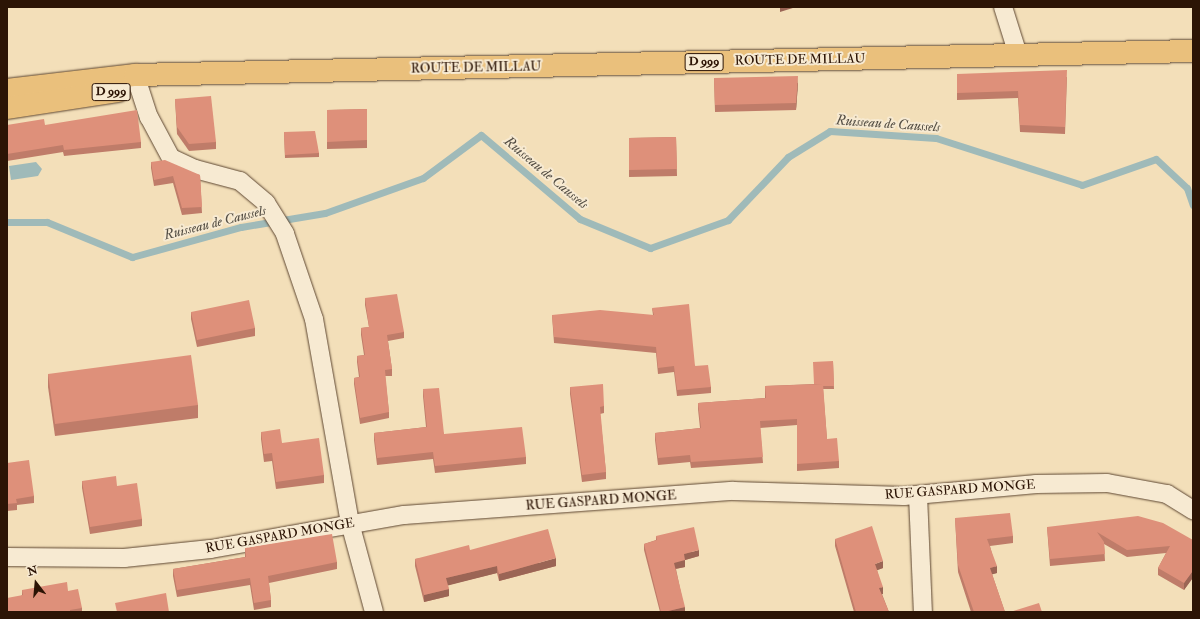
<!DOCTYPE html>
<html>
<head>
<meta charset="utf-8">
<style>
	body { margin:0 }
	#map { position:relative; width:1200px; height:619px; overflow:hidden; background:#f3dfb9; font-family:"IM FELL Double Pica",serif }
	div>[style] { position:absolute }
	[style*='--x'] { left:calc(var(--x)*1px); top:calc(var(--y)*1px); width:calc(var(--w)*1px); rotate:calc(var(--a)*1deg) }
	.water>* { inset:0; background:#9fbab9 }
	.stream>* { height:7px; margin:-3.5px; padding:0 3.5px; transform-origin:3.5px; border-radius:3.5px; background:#9fbab9 }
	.roads { filter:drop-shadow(0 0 1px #5e4732) drop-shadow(0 0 1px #5e4732) }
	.minor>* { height:18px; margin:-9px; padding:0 9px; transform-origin:9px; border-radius:9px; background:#f7ead2 }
	.primary>* { height:22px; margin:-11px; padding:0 11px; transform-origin:11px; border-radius:11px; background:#eac07c }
	.wall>* { inset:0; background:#bf7c69 }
	.shaded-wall>* { inset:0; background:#9b6555 }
	.building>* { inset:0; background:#de907a }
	span { translate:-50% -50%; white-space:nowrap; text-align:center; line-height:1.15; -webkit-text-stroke:4px #f7ead2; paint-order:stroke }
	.shield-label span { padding:1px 3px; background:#f7ead2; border:1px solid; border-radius:3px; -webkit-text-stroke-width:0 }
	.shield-label { font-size:12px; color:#2c1405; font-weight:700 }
	.street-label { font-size:13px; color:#2c1405 }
	.water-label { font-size:14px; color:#544e44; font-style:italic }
	.frame { position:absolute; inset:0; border:8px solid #2c1405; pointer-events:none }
	.north { position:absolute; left:16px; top:563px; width:40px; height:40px; -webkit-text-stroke:3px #f7ead2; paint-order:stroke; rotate:344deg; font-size:11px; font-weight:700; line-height:16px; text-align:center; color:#2c1405 }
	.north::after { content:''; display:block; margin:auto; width:14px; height:18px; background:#2c1405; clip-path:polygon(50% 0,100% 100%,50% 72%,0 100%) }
</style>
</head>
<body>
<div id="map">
	<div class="water">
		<div style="clip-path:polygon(36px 162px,42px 169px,38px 176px,11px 180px,9px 166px)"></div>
	</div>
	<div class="stream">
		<div style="--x:7;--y:222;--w:40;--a:0"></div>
		<div style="--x:47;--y:222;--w:92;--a:22.4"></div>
		<div style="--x:132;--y:257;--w:113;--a:-15.4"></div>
		<div style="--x:241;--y:227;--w:85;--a:-9.5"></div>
		<div style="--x:325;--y:213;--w:104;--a:-19.7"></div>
		<div style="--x:423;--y:178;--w:72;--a:-36.6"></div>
		<div style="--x:481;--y:135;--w:130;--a:40.3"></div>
		<div style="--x:580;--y:219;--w:76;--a:22.5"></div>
		<div style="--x:650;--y:248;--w:83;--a:-19.7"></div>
		<div style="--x:728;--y:220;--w:87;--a:-46.4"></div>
		<div style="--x:788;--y:157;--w:49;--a:-31.8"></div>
		<div style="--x:830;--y:131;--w:106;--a:3.8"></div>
		<div style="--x:936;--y:138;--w:153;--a:17.8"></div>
		<div style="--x:1082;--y:185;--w:78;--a:-19.4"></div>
		<div style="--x:1156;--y:159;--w:42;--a:43.1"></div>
		<div style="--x:1187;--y:188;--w:18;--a:71"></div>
	</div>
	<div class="roads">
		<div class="minor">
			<div style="--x:1003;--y:7;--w:50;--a:72.6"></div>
			<div style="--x:139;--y:87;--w:32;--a:72"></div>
			<div style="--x:149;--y:117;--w:47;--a:61.8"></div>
			<div style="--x:171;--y:158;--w:26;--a:25"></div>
			<div style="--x:195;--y:169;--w:47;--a:14.9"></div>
			<div style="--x:240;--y:181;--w:34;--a:40"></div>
			<div style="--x:266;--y:203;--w:36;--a:58"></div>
			<div style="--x:285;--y:234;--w:90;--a:71.2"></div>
			<div style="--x:314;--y:319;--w:207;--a:80"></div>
			<div style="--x:350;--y:523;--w:92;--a:74.9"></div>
			<div style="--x:918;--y:495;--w:117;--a:87.6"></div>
			<div style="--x:7;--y:557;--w:117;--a:0.5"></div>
			<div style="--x:124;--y:558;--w:87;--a:-5.9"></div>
			<div style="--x:211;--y:549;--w:196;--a:-10"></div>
			<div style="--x:404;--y:515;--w:330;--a:-4.2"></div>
			<div style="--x:733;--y:491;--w:171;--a:1.7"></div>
			<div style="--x:904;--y:496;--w:133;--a:-5.2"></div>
			<div style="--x:1036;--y:484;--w:71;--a:-0.8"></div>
			<div style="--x:1107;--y:483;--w:61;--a:10.4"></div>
			<div style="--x:1167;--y:494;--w:31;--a:32"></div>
		</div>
		<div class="primary">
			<div style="--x:7;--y:90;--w:129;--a:-6.7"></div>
			<div style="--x:135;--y:75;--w:1058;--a:-1.3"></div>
			<div style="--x:7;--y:108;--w:112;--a:-8.7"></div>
		</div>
	</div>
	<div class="wall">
		<div style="clip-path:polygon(957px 74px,1067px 77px,1065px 134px,1020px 132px,1018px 98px,957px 100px)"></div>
		<div style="clip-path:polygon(714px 78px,798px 83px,796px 110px,715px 112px)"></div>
		<div style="clip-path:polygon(175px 99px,216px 142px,216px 149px,189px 151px,177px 134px)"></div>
		<div style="clip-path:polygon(367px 109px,367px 148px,327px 149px,327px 110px)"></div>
		<div style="clip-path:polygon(7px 125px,45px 125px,141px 142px,141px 148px,64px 156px,63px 152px,7px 161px)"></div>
		<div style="clip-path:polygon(284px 132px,319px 153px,319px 157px,285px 158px)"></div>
		<div style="clip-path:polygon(676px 137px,677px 176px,629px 177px,629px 138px)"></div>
		<div style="clip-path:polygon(151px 162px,200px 175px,202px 213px,182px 215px,173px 183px,154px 186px,151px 168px)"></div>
		<div style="clip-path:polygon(365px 298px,404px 332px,404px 338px,388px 341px,392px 369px,392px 376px,385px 376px,389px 412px,389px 418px,360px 424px,354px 384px,354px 378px,359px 377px,357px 362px,357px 356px,364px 355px,361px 335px,361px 328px,369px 327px,365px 305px)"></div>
		<div style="clip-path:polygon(652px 308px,711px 387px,711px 393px,677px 396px,674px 372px,658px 374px,656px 353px,554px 343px,552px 315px,653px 315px)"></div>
		<div style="clip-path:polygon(191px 312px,255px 328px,255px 336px,197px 347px,191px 319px)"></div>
		<div style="clip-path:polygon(833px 361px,834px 389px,823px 389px,827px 439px,839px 461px,839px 468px,797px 471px,797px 425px,760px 428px,763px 463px,691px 468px,690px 462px,658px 465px,655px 440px,655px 433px,700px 428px,698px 409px,698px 403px,765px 398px,765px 386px,814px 384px)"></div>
		<div style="clip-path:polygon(48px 374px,198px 405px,198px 418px,55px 436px,48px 387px)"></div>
		<div style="clip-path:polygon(570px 387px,604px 406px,604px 413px,600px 414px,606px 472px,606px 479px,582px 482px,570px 394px)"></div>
		<div style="clip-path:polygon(423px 389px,444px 434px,526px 457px,526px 464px,435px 473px,433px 459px,377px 465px,374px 440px,374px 433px,426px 427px,423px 396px)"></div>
		<div style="clip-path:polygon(261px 432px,282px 443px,324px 475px,324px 483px,276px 489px,272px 461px,264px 462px,261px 439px)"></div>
		<div style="clip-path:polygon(7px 463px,34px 496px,34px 503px,17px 505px,17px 510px,7px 511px)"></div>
		<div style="clip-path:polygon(82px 481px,117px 486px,142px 519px,142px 526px,90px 534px,82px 488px)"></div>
		<div style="clip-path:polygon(955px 518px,1013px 536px,1013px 543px,990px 546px,997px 573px,992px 574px,1005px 612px,971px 612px,958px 572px)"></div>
		<div style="clip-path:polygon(1047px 527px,1193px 540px,1193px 581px,1192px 579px,1184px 590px,1158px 575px,1158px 568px,1166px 553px,1127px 557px,1104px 544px,1105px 561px,1050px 566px)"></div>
		<div style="clip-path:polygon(656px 536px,699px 556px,685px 560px,685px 567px,676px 569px,685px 612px,660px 612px,644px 550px,644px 544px,656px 540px)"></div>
		<div style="clip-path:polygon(835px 539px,883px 568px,877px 570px,883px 594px,882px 594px,889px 612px,854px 612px,835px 546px)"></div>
		<div style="clip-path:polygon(245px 548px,337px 562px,337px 569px,269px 583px,271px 600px,271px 607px,254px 610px,250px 585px,177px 597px,173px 576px,173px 569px,245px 557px)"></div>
		<div style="clip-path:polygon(470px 550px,556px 566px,499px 581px,497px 573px,448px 585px,449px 596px,424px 602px,415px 566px,415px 559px)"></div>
		<div style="clip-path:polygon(22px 590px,68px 591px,82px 608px,82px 612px,7px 612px,22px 595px)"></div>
	</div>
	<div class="shaded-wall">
		<div style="clip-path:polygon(780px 7px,796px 7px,780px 12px)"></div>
		<div style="clip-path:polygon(798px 76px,798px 83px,796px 110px,796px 103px)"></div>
		<div style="clip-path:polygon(699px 550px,699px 556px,685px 560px,685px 567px,674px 569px,674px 563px,684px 554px)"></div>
		<div style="clip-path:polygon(556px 558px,556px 566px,499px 581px,499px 574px)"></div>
		<div style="clip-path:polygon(883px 561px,883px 568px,875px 571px,875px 564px)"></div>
		<div style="clip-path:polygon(497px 566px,497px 573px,446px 586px,446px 578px)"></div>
		<div style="clip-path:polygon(997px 566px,997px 573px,990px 575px,990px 568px)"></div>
		<div style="clip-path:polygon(1192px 572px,1192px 579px,1184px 590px,1184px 583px)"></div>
		<div style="clip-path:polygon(883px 587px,883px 594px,879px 595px,879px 588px)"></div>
		<div style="clip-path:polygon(449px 589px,449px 596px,424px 602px,424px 595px)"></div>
		<div style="clip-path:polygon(685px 607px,685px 612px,664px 612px)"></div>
	</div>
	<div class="building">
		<div style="clip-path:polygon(1067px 70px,1065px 127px,1020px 125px,1018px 91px,957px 93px,957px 74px)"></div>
		<div style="clip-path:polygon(798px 76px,796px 103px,715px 105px,714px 78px)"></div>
		<div style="clip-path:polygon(211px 96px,216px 142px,189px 144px,177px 127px,175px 99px)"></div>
		<div style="clip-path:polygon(367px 109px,367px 140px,327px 142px,327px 110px)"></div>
		<div style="clip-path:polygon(137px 110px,141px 142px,64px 150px,63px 145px,7px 154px,7px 125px,44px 119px,45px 125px)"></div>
		<div style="clip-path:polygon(315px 131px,319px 153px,285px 155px,284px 132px)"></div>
		<div style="clip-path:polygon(676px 137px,677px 169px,629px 170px,629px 138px)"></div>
		<div style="clip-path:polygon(165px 160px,200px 175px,202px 207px,182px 208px,173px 176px,154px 180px,151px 162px)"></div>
		<div style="clip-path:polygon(397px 294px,404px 332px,387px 335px,392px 369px,385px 370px,389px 412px,360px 418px,354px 378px,360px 377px,357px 356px,365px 355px,361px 328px,369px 327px,365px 298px)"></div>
		<div style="clip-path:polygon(249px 300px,255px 328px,197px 340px,191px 312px)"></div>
		<div style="clip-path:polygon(689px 304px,695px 366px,708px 365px,711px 387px,677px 390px,674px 366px,658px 368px,656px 347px,554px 337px,552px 315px,600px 310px,654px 315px,652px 308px)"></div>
		<div style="clip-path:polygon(191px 355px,198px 405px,55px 424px,48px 374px)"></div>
		<div style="clip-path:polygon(833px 361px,834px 386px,823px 386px,823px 384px,814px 384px,813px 362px)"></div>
		<div style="clip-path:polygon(603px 384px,604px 406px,600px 407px,606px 472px,582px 475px,570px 387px)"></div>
		<div style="clip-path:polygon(823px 384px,827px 439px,837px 438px,839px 461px,797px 464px,797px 419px,760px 421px,763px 457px,691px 462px,690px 455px,658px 458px,655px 433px,701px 428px,698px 403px,766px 398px,765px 386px)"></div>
		<div style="clip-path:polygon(439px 388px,444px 434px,522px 427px,526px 457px,435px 466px,433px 452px,377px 458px,374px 433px,427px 427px,423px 389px)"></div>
		<div style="clip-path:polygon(280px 429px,282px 443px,319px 438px,324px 475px,276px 482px,272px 453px,264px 454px,261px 432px)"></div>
		<div style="clip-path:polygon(29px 460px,34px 496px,16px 499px,17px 503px,7px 504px,7px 463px)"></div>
		<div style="clip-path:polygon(116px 476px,117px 486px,137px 483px,142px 519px,90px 527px,82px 481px)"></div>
		<div style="clip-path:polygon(1010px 513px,1013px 536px,987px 539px,997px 566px,990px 568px,1005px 612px,974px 612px,958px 565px,955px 518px)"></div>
		<div style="clip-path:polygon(1138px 516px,1163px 523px,1193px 540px,1193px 545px,1192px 545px,1193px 545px,1193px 574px,1192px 572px,1184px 583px,1158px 568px,1170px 546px,1127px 550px,1097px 532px,1104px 542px,1105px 554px,1050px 559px,1047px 527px)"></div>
		<div style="clip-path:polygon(872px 526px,883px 561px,875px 564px,883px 587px,879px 588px,889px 612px,856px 612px,835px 539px)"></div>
		<div style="clip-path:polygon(694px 527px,699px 550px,684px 554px,685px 560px,674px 563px,685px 607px,664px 612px,661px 612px,644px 544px,657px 540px,656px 536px)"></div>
		<div style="clip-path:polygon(548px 529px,556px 558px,499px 574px,497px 566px,446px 578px,449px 589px,424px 595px,415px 559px,469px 545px,470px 550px)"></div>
		<div style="clip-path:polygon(332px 534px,337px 562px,268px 576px,271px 600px,254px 603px,250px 578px,177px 590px,173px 569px,246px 557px,245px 548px)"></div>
		<div style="clip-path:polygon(67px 582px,68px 591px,78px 589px,82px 608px,70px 610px,70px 612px,7px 612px,7px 598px,23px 595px,22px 590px)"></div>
		<div style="clip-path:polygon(166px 593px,169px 612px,117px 612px,115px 603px)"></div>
		<div style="clip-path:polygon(1039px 603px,1042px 612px,1010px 612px)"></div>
	</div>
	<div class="shield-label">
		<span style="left:704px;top:62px">D 999</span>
		<span style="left:111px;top:92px">D 999</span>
	</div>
	<div class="street-label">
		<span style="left:800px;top:60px;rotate:-1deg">ROUTE DE MILLAU</span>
		<span style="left:476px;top:68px;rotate:-1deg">ROUTE DE MILLAU</span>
		<span style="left:960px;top:490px;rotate:-4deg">RUE GASPARD MONGE</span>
		<span style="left:601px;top:501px;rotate:-4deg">RUE GASPARD MONGE</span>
		<span style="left:280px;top:536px;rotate:-10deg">RUE GASPARD MONGE</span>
	</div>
	<div class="water-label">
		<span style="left:888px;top:124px;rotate:4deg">Ruisseau de Caussels</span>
		<span style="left:546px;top:173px;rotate:40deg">Ruisseau de Caussels</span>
		<span style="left:215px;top:223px;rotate:-14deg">Ruisseau de Caussels</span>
	</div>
	<div class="frame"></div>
	<div class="north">N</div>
</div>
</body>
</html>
